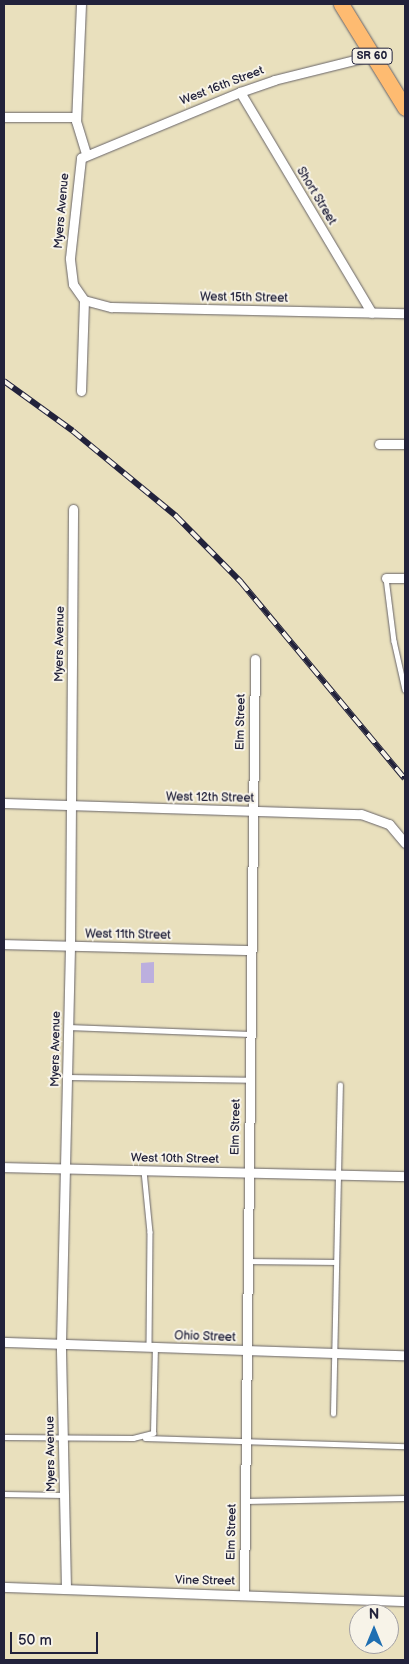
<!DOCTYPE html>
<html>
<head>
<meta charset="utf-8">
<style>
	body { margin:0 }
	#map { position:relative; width:409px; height:1664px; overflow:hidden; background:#e9e0bd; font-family:"Balsamiq Sans",sans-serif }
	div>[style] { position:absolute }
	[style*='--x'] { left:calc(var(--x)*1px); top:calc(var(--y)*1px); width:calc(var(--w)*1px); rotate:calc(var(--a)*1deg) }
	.building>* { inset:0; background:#bcafde }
	.roads { filter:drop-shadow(0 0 1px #686468) drop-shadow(0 0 1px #686468) }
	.lane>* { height:4.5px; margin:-2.25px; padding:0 2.25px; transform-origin:2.25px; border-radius:2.25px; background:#fff }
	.street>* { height:9px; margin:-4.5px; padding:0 4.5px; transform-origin:4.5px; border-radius:4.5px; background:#fff }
	.primary>* { height:15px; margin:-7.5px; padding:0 7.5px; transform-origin:7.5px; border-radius:7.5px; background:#febb71 }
	.rail>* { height:5.5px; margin-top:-2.75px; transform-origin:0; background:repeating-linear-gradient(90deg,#f7f3e8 0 11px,#22223b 0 22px); box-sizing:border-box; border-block:1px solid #22223b }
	span { translate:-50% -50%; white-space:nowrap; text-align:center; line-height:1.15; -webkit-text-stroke:4px #f7f3e8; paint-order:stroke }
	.shield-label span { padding:1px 4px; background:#f7f3e8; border:1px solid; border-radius:4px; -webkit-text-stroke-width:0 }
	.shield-label { font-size:11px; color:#22223b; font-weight:700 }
	.street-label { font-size:12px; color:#22223b }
	.frame { position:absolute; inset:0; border:5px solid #22223b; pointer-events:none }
	.north { position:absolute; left:349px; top:1604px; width:50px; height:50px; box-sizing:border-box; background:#f7f3e8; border:1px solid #a29fa3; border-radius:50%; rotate:0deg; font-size:14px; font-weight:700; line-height:20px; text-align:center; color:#22223b }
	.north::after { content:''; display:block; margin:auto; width:18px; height:22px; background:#1f6fb2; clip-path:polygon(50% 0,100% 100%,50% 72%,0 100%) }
	.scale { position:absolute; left:10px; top:1632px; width:88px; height:22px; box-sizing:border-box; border:2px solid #22223b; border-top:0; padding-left:6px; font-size:15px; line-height:18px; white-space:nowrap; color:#22223b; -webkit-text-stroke:4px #f7f3e8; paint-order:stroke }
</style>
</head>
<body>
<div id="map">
	<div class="building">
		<div style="clip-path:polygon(154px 962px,154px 983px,141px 983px,141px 963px)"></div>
	</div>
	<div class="roads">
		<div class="lane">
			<div style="--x:386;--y:578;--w:64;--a:82.8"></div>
			<div style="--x:394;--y:641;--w:50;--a:77.3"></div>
			<div style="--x:68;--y:1027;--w:182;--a:2.2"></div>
			<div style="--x:67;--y:1077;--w:182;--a:0.9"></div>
			<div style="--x:144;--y:1171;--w:61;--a:84.4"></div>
			<div style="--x:150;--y:1232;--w:115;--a:90.5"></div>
			<div style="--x:247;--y:1261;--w:89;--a:0.6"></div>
			<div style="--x:333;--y:1414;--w:329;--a:-88.8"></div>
			<div style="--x:4;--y:1437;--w:129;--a:0.4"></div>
			<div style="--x:133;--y:1438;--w:21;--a:-14"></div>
			<div style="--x:153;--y:1433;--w:86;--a:-88.7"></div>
			<div style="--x:145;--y:1438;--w:260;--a:1.8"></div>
			<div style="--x:4;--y:1494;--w:60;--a:1"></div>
			<div style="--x:245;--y:1501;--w:160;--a:-1.1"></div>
		</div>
		<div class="street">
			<div style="--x:81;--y:4;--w:117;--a:92.4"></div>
			<div style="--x:76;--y:121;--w:34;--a:73"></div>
			<div style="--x:240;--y:92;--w:257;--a:59.2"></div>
			<div style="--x:4;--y:117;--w:72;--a:0"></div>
			<div style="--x:84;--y:300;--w:28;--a:15"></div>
			<div style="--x:111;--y:307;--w:294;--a:1.2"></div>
			<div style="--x:81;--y:391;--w:91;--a:-88.1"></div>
			<div style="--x:84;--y:300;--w:19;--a:-125"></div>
			<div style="--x:73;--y:284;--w:26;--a:-97"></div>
			<div style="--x:70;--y:258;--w:101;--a:-83.7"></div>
			<div style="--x:81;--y:158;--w:172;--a:-22.5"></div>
			<div style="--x:240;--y:92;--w:36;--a:-19"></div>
			<div style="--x:274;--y:80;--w:100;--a:-13.9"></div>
			<div style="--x:379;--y:444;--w:26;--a:0"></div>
			<div style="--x:386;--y:578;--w:19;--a:0"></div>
			<div style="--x:4;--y:803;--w:357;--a:1.8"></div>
			<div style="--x:361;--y:814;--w:30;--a:20"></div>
			<div style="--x:389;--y:824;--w:25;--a:50"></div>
			<div style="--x:4;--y:944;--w:247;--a:1.4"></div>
			<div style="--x:4;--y:1167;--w:401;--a:1.3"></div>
			<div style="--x:4;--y:1342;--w:401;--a:1.9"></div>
			<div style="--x:4;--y:1587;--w:401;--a:2"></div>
			<div style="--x:66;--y:1589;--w:246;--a:-91.2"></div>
			<div style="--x:61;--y:1343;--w:397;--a:-88.7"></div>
			<div style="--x:70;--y:946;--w:437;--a:-89.6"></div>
			<div style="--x:244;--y:1594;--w:935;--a:-89.33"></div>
		</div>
		<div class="primary">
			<div style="--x:341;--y:4;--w:122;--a:58.4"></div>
		</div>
	</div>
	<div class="rail">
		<div style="--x:4;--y:381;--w:85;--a:35.9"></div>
		<div style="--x:73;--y:431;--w:134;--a:39.5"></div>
		<div style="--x:176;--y:516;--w:93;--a:45.4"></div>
		<div style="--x:241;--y:582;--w:256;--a:50.2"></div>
	</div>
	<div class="shield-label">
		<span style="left:372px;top:56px">SR 60</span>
	</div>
	<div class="street-label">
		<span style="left:222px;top:86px;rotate:-21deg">West 16th Street</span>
		<span style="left:316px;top:196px;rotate:59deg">Short Street</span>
		<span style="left:62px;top:211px;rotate:-85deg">Myers Avenue</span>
		<span style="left:244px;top:298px;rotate:1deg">West 15th Street</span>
		<span style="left:60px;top:644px;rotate:-89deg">Myers Avenue</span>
		<span style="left:241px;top:722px;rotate:-89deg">Elm Street</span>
		<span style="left:210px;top:798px;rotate:1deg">West 12th Street</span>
		<span style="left:128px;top:935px;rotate:1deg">West 11th Street</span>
		<span style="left:56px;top:1049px;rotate:-89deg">Myers Avenue</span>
		<span style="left:236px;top:1127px;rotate:-89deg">Elm Street</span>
		<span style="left:175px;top:1159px;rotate:1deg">West 10th Street</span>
		<span style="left:205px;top:1337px;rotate:2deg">Ohio Street</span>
		<span style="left:51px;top:1454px;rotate:-91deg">Myers Avenue</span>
		<span style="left:232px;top:1532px;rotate:-89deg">Elm Street</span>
		<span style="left:205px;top:1581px;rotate:1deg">Vine Street</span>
	</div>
	<div class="frame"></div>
	<div class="north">N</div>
	<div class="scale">50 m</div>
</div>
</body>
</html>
